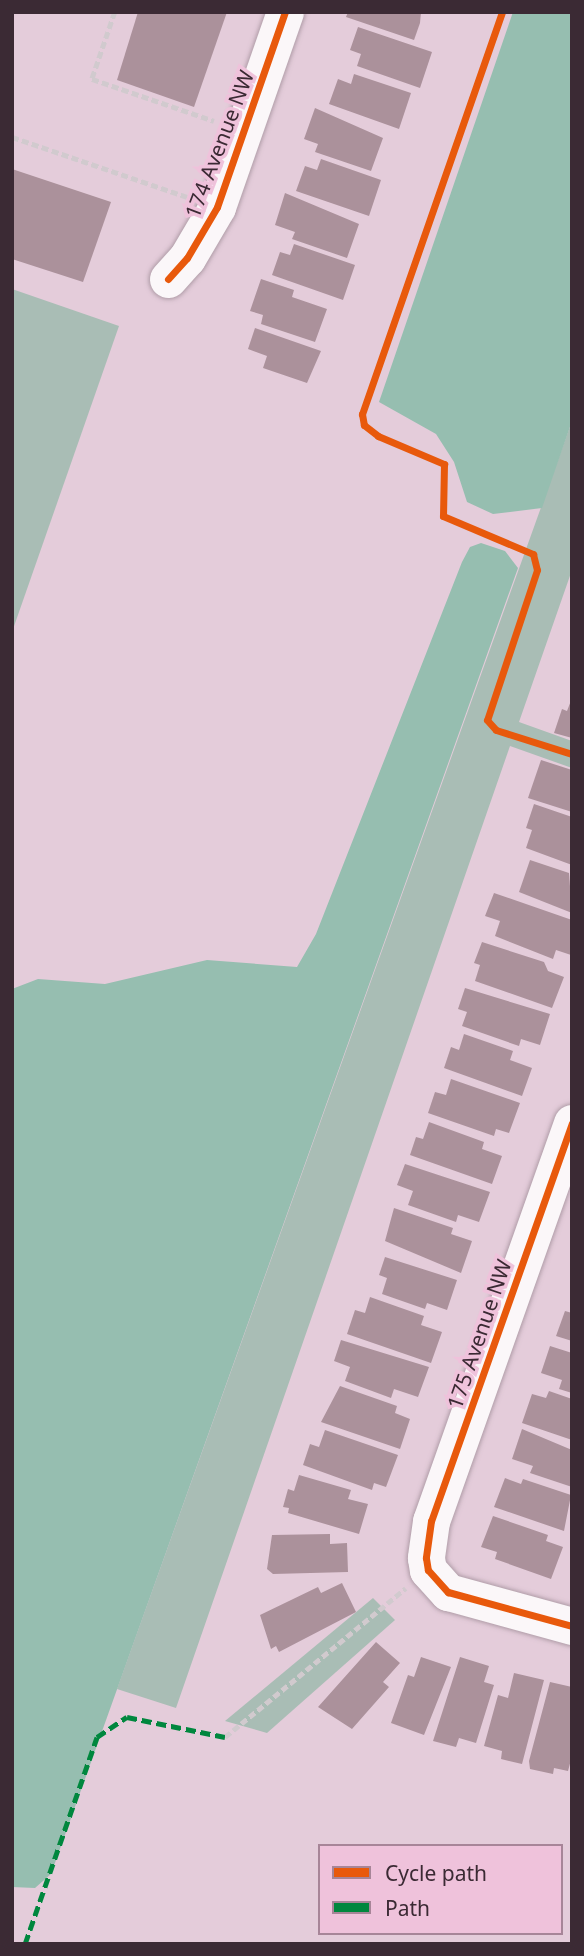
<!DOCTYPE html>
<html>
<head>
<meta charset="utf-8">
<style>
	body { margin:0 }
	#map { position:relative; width:584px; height:1956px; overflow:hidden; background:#e4ccda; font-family:"Noto Sans",sans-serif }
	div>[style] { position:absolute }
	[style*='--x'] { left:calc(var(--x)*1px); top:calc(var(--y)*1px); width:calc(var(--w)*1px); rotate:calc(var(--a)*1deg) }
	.green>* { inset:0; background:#a9bdb5 }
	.forest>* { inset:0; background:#96beb0 }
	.building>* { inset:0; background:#ab919b }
	.path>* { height:4.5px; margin-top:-2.25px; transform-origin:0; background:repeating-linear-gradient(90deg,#d1cace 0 7px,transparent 0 10.5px) }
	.roads { filter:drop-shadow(0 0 2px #b09da8) drop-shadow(0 0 2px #b09da8) }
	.minor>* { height:37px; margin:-18.5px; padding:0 18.5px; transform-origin:18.5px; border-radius:18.5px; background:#fbf7f9 }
	.quiet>* { height:5px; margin-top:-2.5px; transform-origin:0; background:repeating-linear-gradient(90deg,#00873e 0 10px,transparent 0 15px) }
	.cycleway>* { height:7px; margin:-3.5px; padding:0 3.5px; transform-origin:3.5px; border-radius:3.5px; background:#e8590c }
	span { translate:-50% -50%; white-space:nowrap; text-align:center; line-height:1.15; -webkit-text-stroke:7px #efc2db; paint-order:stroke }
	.street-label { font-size:21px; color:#3b2a34 }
	.frame { position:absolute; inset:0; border:14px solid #3b2a34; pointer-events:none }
	.legend { position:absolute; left:318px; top:1844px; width:245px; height:91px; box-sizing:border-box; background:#efc2db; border:2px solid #a78598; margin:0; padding:9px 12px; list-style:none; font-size:21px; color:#3b2a34 }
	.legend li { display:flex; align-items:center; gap:14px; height:35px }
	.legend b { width:35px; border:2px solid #a78598 }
</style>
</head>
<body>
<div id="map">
	<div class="green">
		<div style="clip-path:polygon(12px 289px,119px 326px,12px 632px)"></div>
		<div style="clip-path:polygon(572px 421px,572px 570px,519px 722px,572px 741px,572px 768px,510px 746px,176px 1708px,117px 1689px)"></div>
		<div style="clip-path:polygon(373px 1598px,395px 1620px,267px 1733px,225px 1721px)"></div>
	</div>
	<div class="forest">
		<div style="clip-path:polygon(513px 12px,572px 12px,572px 421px,542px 508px,493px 514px,467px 502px,454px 462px,436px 434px,379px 402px)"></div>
		<div style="clip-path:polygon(481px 543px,505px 551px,518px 568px,51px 1874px,35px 1888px,12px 1887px,12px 989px,38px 979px,105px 984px,207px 960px,297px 967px,316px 934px,462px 562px,470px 547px)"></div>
	</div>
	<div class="building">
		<div style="clip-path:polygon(138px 12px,227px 12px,194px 107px,117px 80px)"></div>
		<div style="clip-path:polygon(348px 12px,421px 12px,420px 23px,414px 40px,346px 17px)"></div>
		<div style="clip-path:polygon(358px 27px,432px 52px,420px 88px,357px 66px,361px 54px,350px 50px)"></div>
		<div style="clip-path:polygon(354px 74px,411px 93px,399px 129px,329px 104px,338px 79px,351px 84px)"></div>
		<div style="clip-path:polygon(315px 108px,383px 138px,371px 171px,315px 152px,318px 144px,304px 139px)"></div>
		<div style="clip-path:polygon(321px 159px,381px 180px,369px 216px,296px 191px,305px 166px,317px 170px)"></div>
		<div style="clip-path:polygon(12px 169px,111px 202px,83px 282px,12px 259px)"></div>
		<div style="clip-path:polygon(285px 193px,359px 224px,347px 258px,292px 239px,295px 232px,275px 225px)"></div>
		<div style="clip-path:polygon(294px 244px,355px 265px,343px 300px,272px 275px,280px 252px,290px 255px)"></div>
		<div style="clip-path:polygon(261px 279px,294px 290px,292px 297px,327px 309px,315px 342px,261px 324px,263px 315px,250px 311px)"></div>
		<div style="clip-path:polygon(255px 328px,321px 351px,307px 383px,263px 368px,267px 356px,248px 349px)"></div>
		<div style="clip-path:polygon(572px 698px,572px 738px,554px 733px,562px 709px,567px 711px)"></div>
		<div style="clip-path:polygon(541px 760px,572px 770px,572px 812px,528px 798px)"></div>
		<div style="clip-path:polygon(534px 804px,572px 817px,572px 865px,526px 848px,532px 830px,526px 828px)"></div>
		<div style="clip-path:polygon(530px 860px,569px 873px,572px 913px,519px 892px)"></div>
		<div style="clip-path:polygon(494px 893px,572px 920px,571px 955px,556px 950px,553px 959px,495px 936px,500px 921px,485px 916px)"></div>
		<div style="clip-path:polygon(482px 942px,544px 962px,548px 971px,564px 977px,552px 1008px,475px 981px,480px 965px,474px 963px)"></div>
		<div style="clip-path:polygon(465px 988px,550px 1014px,540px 1045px,521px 1039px,519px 1046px,462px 1026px,467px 1012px,458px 1009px)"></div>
		<div style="clip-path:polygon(464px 1034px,513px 1051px,510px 1060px,532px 1068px,522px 1096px,444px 1068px,451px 1047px,459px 1050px)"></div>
		<div style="clip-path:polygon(451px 1079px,520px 1103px,509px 1133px,496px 1129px,494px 1136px,428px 1113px,435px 1092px,446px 1095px)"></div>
		<div style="clip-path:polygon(429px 1122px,484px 1142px,482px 1149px,502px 1156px,492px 1184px,410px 1155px,416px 1137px,423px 1139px)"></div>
		<div style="clip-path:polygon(405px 1164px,490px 1192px,479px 1222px,458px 1215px,456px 1222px,408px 1205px,413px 1191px,397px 1185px)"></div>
		<div style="clip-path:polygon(394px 1208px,453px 1228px,451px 1234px,472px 1241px,461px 1273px,385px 1241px)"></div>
		<div style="clip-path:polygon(385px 1257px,457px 1280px,447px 1310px,427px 1303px,425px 1309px,382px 1294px,387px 1278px,379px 1275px)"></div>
		<div style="clip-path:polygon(370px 1297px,424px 1316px,421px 1325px,442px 1332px,431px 1363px,347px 1334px,355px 1310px,365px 1313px)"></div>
		<div style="clip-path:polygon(565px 1311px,572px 1313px,572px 1341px,556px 1336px)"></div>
		<div style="clip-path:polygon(341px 1340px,429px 1367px,418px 1397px,394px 1389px,391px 1398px,345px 1381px,350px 1367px,334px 1361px)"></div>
		<div style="clip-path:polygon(550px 1346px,572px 1353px,572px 1393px,559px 1389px,562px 1380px,541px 1373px)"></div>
		<div style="clip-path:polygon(340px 1386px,397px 1406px,395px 1413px,410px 1419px,400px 1449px,321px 1422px)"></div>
		<div style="clip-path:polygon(549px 1391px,572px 1399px,572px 1440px,522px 1423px,532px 1394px,546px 1398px)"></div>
		<div style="clip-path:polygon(522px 1429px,572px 1450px,572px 1487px,530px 1473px,533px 1466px,512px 1459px)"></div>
		<div style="clip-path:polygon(325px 1430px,398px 1455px,386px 1487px,374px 1483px,372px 1490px,303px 1465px,310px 1444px,319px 1447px)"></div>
		<div style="clip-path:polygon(299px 1475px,351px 1490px,348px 1499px,368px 1504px,359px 1534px,288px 1513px,289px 1508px,283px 1507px,288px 1489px,294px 1491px)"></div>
		<div style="clip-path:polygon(505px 1478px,521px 1484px,523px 1479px,571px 1495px,564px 1531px,494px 1507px)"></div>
		<div style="clip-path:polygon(493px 1516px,548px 1535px,546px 1541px,563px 1547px,551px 1579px,495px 1559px,497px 1552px,481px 1547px)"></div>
		<div style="clip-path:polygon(330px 1534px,330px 1544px,347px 1543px,348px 1572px,273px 1574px,267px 1569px,272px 1535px)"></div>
		<div style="clip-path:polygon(342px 1583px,356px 1612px,279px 1652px,276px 1646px,271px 1649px,260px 1615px,318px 1587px,321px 1593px)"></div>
		<div style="clip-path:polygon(376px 1642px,400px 1663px,383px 1682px,389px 1687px,352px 1729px,318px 1707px)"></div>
		<div style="clip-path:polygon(421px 1657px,451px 1667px,424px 1735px,391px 1723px,408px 1675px,414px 1677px)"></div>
		<div style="clip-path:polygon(460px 1657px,489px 1666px,484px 1682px,494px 1685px,476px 1743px,459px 1738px,456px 1747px,433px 1741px)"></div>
		<div style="clip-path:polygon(514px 1673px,544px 1680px,522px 1764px,501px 1759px,502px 1751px,484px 1746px,498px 1695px,508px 1698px)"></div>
		<div style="clip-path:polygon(550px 1682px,572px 1687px,572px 1756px,568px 1771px,554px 1768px,553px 1774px,530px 1769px,529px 1761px)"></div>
	</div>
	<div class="path">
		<div style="--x:115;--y:12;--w:71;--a:108.9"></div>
		<div style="--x:92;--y:79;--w:129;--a:19"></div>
		<div style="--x:12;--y:137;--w:185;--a:18.9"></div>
		<div style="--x:225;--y:1737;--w:234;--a:-39.5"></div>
	</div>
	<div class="roads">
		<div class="minor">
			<div style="--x:168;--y:279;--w:28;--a:-48"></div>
			<div style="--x:187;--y:258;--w:59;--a:-59.5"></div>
			<div style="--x:217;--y:207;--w:207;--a:-70.8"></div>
			<div style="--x:572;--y:1123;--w:422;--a:109.5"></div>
			<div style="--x:431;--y:1521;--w:37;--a:98"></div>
			<div style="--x:426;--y:1558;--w:12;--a:81"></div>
			<div style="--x:428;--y:1570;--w:30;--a:48"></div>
			<div style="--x:448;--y:1592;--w:129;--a:15.3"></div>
		</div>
	</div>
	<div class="quiet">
		<div style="--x:25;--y:1944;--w:219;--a:-70.8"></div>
		<div style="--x:97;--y:1737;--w:36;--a:-34"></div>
		<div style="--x:127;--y:1717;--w:100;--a:11.5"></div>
	</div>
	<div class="cycleway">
		<div style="--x:502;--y:12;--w:426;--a:109.2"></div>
		<div style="--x:362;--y:414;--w:11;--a:80"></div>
		<div style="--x:364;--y:425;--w:18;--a:38"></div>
		<div style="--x:378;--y:436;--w:72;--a:23"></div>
		<div style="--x:444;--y:464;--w:52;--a:91.1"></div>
		<div style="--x:443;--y:516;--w:98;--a:22.9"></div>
		<div style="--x:533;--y:554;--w:16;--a:76"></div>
		<div style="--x:537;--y:570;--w:158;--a:108.4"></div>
		<div style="--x:487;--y:720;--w:13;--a:48"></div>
		<div style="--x:496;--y:730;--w:80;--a:17.5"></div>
		<div style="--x:168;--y:279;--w:28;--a:-48"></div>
		<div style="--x:187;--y:258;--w:59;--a:-59.5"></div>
		<div style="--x:217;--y:207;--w:207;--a:-70.8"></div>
		<div style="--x:572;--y:1123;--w:422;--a:109.5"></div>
		<div style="--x:431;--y:1521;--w:37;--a:98"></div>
		<div style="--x:426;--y:1558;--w:12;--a:81"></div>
		<div style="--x:428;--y:1570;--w:30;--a:48"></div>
		<div style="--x:448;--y:1592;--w:129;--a:15.3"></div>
	</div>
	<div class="street-label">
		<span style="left:219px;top:144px;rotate:-69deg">174 Avenue NW</span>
		<span style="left:479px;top:1334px;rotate:-71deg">175 Avenue NW</span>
	</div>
	<div class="frame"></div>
	<ul class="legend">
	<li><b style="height:9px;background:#e8590c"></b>Cycle path</li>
	<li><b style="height:9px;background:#00873e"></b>Path</li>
	</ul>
</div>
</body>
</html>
